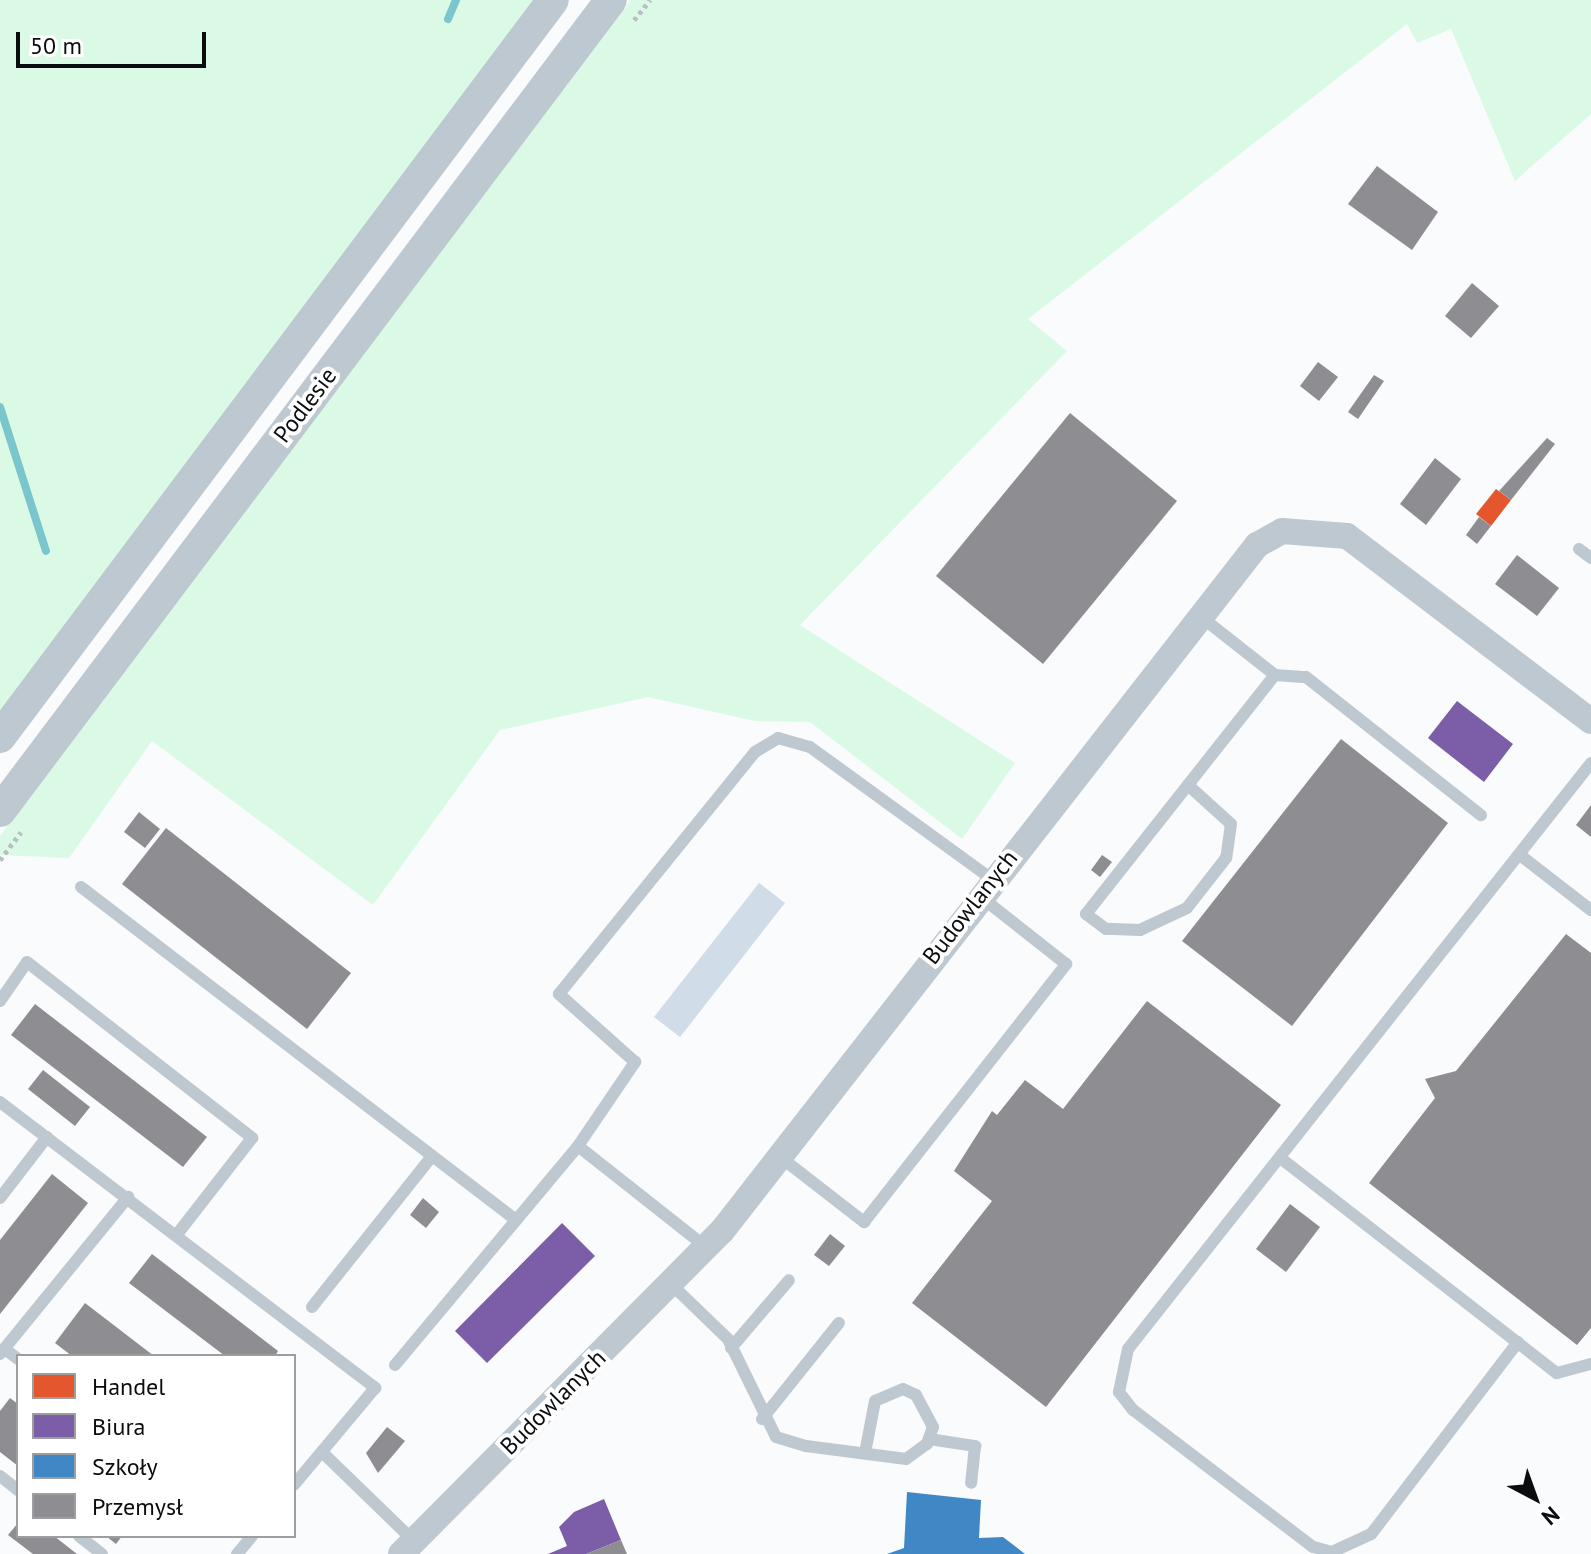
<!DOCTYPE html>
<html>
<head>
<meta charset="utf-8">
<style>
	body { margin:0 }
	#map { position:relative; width:1591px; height:1554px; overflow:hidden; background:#f9fbfd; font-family:"PT Sans",sans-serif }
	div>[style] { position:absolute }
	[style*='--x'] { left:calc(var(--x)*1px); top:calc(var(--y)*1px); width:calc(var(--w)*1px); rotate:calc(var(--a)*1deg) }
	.green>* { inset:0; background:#dbfae6 }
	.shops>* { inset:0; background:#e4572e }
	.offices>* { inset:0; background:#7b5ea7 }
	.schools>* { inset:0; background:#3f88c5 }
	.industry>* { inset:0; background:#8d8d92 }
	.stream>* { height:8px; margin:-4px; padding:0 4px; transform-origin:4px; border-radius:4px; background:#7bc5cc }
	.building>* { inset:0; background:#d0dce7 }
	.path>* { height:5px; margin-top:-2.5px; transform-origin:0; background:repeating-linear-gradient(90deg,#b9c0c5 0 4px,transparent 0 8px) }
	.service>* { height:12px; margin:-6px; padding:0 6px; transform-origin:6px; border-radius:6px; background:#bec8d1 }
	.minor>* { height:26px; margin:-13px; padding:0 13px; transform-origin:13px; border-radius:13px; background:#bec8d1 }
	.tertiary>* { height:32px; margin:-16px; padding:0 16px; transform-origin:16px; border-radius:16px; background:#bec8d1 }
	span { translate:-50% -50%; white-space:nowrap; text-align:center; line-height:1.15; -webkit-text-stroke:8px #fff; paint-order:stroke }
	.street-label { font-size:24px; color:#0a0c0e }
	.legend { position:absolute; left:16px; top:1354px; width:280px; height:184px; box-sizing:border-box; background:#fff; border:2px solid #9d9e9f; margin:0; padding:10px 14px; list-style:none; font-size:24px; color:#0a0c0e }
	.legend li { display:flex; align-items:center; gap:16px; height:40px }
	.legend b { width:40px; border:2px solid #9d9e9f }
	.north { position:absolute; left:1495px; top:1458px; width:80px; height:80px; -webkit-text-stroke:6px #fff; paint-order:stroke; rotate:139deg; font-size:22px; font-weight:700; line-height:32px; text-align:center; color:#0a0c0e }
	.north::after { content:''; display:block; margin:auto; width:28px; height:36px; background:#0a0c0e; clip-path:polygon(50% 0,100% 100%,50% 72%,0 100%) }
	.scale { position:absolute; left:16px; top:32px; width:190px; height:36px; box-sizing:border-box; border:4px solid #0a0c0e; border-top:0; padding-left:10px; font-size:24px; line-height:28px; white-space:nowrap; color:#0a0c0e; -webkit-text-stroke:6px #fff; paint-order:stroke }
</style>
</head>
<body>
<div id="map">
	<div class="green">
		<div style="clip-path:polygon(0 0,540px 0,0 714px)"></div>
		<div style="clip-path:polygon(631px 0,1591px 0,1591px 114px,1515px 181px,1451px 29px,1417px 43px,1407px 24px,1028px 319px,1067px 351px,800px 625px,1015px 763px,962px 839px,810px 722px,755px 721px,648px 697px,500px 730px,373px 905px,152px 741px,69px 858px,0 855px,0 836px)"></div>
	</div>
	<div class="shops">
		<div style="clip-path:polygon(1496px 489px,1511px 500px,1491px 526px,1476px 514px)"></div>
	</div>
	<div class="offices">
		<div style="clip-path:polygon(1457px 701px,1513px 744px,1484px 782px,1428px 738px)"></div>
		<div style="clip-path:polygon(562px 1223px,595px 1256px,487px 1363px,455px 1331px)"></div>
		<div style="clip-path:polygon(604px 1499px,621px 1540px,586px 1554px,548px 1554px,567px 1546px,559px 1527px,574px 1512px)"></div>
	</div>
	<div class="schools">
		<div style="clip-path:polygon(907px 1492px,981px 1500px,979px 1538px,1003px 1537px,1025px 1554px,887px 1554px,904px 1548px)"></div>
	</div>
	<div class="industry">
		<div style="clip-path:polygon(1377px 166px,1438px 212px,1412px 250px,1348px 204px)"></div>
		<div style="clip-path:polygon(1472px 283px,1499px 306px,1471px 338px,1445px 316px)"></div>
		<div style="clip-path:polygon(1318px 362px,1338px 377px,1319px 401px,1300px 386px)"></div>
		<div style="clip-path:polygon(1374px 375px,1384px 381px,1358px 419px,1348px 412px)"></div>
		<div style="clip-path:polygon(1070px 413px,1177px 501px,1043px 664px,936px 576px)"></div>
		<div style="clip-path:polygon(1547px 438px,1555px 444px,1511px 500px,1499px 491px)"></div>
		<div style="clip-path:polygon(1435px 458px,1461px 479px,1426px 525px,1400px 504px)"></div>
		<div style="clip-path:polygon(1479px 517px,1491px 526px,1477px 544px,1466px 535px)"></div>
		<div style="clip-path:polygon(1517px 555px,1559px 588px,1537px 616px,1495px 584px)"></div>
		<div style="clip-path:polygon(1341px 739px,1448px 823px,1292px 1026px,1182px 941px)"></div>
		<div style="clip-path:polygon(1591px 805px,1591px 837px,1576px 825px)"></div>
		<div style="clip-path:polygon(139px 812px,160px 829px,145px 848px,124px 832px)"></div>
		<div style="clip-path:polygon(166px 828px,351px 973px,307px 1029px,122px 884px)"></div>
		<div style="clip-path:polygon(1102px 855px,1112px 862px,1100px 877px,1091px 870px)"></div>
		<div style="clip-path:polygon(1566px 934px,1591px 953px,1591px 1328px,1577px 1345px,1369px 1183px,1435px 1098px,1425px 1079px,1456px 1071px)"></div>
		<div style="clip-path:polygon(1147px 1001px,1281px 1105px,1046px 1407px,912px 1303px,992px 1201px,954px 1171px,992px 1111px,997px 1115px,1025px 1080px,1063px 1109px)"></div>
		<div style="clip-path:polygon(35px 1004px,207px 1137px,183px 1167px,11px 1035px)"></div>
		<div style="clip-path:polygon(43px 1070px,90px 1107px,75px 1126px,28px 1089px)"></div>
		<div style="clip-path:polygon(52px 1174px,88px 1203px,0 1314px,0 1240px)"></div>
		<div style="clip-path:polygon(423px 1198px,439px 1212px,426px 1228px,410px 1215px)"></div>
		<div style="clip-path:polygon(1290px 1204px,1320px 1227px,1286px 1272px,1256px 1249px)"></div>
		<div style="clip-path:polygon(830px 1234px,845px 1246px,829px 1266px,814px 1255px)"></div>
		<div style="clip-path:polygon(152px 1254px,278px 1351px,275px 1356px,225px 1356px,129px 1283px)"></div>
		<div style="clip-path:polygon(85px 1303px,154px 1356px,72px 1356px,55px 1343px)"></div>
		<div style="clip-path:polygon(10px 1398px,18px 1404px,18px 1466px,0 1452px,0 1411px)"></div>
		<div style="clip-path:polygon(387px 1427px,405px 1441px,378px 1473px,366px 1453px)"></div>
		<div style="clip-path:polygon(18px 1523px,18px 1536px,54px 1536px,77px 1554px,33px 1554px,8px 1535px)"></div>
		<div style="clip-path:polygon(106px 1536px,122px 1536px,116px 1544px)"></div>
		<div style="clip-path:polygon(621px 1540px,627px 1554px,586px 1554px)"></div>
	</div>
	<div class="stream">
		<div style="--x:448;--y:19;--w:21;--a:-67"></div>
		<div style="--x:0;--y:407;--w:151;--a:72.3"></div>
	</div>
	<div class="building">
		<div style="clip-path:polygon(759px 883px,785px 903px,680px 1037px,654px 1017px)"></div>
	</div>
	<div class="path">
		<div style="--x:634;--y:20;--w:26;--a:-51"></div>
		<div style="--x:0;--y:860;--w:35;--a:-53"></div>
	</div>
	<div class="service">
		<div style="--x:1579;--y:549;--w:15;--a:37"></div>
		<div style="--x:1200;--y:616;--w:95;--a:38.2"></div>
		<div style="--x:1188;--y:785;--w:58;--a:42.2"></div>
		<div style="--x:1231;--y:824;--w:34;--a:98"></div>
		<div style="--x:1226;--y:858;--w:63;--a:128"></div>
		<div style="--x:1187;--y:908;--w:52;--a:154.9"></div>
		<div style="--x:1140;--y:930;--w:34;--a:-178"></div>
		<div style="--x:1106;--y:929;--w:25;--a:-143"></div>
		<div style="--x:1086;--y:914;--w:305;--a:-51.7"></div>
		<div style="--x:1275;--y:675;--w:31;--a:4"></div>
		<div style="--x:1306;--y:677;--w:223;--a:38.3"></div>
		<div style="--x:1520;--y:855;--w:90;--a:37.8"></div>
		<div style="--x:81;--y:887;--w:548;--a:37.43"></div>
		<div style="--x:0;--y:1001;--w:47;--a:-55.3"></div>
		<div style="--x:27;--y:962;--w:286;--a:38"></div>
		<div style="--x:252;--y:1138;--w:120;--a:127.9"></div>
		<div style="--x:0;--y:1102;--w:472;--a:37.3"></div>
		<div style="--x:375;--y:1388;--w:126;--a:129.9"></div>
		<div style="--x:578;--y:1146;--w:102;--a:-55.8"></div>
		<div style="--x:635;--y:1062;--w:102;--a:-138.2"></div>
		<div style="--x:559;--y:994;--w:311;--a:-51"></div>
		<div style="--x:755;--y:752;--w:27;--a:-31"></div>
		<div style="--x:778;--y:738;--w:33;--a:16"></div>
		<div style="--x:810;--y:747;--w:225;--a:36"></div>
		<div style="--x:779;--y:1156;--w:108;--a:37.8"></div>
		<div style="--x:864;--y:1222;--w:328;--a:-51.9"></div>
		<div style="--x:1066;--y:964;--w:107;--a:-141.8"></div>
		<div style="--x:1283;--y:1160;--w:347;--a:37.9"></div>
		<div style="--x:1557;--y:1373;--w:35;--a:-15"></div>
		<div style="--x:0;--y:1198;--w:77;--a:-52.4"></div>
		<div style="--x:671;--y:1284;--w:79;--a:44"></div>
		<div style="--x:728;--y:1339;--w:109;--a:63.9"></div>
		<div style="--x:776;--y:1437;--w:31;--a:17"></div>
		<div style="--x:806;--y:1446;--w:101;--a:7.4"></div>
		<div style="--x:906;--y:1459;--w:26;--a:-36"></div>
		<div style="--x:927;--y:1444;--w:18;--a:-71"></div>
		<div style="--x:933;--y:1427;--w:36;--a:-118"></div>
		<div style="--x:916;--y:1395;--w:14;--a:-155"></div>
		<div style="--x:903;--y:1389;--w:30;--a:157"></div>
		<div style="--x:875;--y:1401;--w:53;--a:100.9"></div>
		<div style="--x:312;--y:1307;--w:193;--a:-51.5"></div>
		<div style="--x:1518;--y:1342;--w:242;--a:127.4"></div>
		<div style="--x:1371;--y:1534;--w:43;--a:155.2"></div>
		<div style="--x:1332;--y:1552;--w:20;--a:-165"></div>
		<div style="--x:1313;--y:1547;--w:226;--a:-142.7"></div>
		<div style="--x:1133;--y:1410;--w:23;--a:-128"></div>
		<div style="--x:1119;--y:1392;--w:44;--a:-78.2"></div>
		<div style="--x:1128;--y:1349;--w:747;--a:-51.69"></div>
		<div style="--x:731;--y:1348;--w:89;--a:-49.5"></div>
		<div style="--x:5;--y:1349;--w:16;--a:38"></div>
		<div style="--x:0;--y:1354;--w:203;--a:-50.8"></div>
		<div style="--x:395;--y:1365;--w:285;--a:-50.1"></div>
		<div style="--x:578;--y:1146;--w:163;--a:38.3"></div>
		<div style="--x:762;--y:1419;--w:123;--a:-51.3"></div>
		<div style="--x:929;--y:1439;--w:47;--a:8.7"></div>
		<div style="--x:975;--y:1446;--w:37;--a:96"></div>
		<div style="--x:322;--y:1452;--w:128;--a:44.1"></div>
		<div style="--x:0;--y:1476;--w:23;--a:38"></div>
		<div style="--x:79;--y:1536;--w:29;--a:38"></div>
		<div style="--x:237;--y:1554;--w:23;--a:-50"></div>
	</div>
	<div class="minor">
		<div style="--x:401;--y:1554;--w:455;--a:-45.2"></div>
		<div style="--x:722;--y:1231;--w:870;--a:-52.05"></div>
		<div style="--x:1257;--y:545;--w:29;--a:-29"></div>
		<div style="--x:1282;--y:531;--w:65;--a:4.4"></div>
		<div style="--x:1347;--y:536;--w:306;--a:37.2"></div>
	</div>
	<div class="tertiary">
		<div style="--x:0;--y:737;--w:921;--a:-53.12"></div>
		<div style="--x:0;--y:811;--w:1015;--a:-53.01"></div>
	</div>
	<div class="street-label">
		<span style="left:305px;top:405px;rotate:-53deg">Podlesie</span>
		<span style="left:970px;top:907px;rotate:-52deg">Budowlanych</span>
		<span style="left:553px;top:1402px;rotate:-45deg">Budowlanych</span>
	</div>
	<ul class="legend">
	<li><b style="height:22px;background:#e4572e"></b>Handel</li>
	<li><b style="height:22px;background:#7b5ea7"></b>Biura</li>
	<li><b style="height:22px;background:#3f88c5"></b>Szkoły</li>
	<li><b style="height:22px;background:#8d8d92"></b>Przemysł</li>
	</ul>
	<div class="north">N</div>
	<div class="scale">50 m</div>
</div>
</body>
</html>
